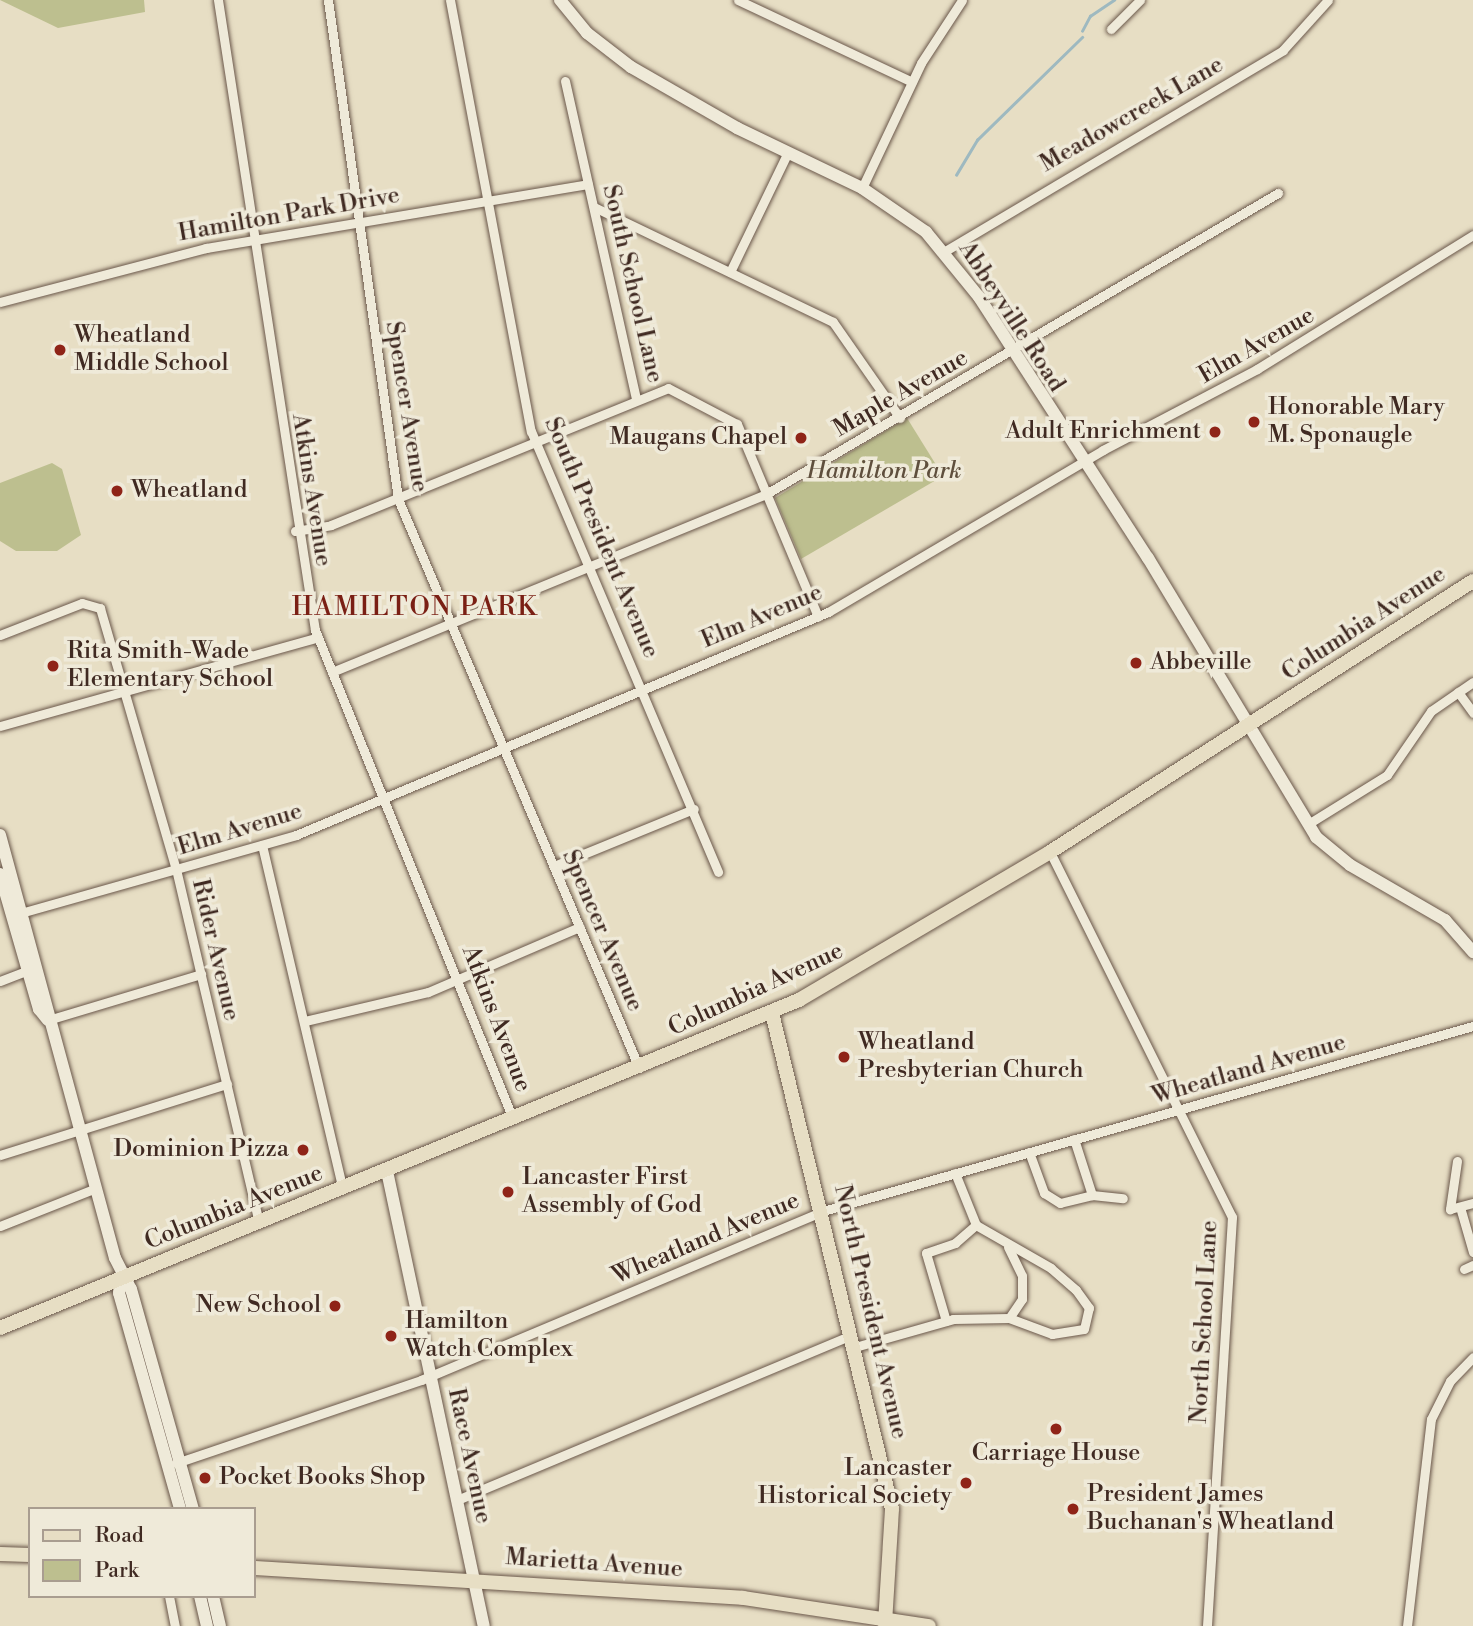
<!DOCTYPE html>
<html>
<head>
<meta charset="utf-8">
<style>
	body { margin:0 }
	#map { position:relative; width:1473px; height:1626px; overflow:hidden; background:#e7dec4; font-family:"Libre Bodoni",serif }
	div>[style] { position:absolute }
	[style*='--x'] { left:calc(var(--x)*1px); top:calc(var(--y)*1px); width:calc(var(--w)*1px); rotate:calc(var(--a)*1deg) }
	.green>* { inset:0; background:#bdbf8f }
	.stream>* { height:2.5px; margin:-1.25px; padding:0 1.25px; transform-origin:1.25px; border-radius:1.25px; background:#9eb9c0 }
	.roads { filter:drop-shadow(0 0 2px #6a574a) drop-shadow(0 0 2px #6a574a) }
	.street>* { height:9px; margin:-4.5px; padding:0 4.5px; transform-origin:4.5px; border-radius:4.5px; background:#efead9 }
	.secondary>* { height:12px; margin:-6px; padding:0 6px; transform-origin:6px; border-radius:6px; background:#efead9 }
	.primary>* { height:14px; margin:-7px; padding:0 7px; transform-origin:7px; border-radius:7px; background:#e7dec4 }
	.dots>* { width:19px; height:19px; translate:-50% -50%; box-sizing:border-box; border:4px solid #efead9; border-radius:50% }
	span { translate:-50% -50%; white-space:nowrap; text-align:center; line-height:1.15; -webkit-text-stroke:7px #efead9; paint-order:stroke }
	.street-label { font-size:24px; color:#402a22 }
	.poi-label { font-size:24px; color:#402a22 }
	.left { translate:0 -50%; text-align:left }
	.right { translate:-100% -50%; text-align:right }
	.park-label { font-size:24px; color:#5f4f3d; font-style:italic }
	.neighbourhood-label { font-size:26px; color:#7a1f14; letter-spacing:2px }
	.legend { position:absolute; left:28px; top:1507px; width:228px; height:91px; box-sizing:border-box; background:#efead9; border:2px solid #a99d90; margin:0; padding:9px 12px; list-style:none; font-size:21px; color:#402a22 }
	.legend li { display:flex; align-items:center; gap:14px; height:35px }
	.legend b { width:35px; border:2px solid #a99d90 }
</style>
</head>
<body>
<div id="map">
	<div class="green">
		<div style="clip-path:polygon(0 0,144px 0,145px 12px,58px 28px)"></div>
		<div style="clip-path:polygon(907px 418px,943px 476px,801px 559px,775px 498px)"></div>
		<div style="clip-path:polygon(52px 463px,62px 469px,81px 535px,57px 551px,16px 551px,0 541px,0 483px)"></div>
	</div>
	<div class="stream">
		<div style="--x:1082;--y:31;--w:17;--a:-62"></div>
		<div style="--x:1090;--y:16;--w:29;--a:-34"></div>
		<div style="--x:956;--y:175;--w:41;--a:-59"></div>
		<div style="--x:977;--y:140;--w:147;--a:-44.4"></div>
	</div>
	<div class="roads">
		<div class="street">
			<div style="--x:218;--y:0;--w:637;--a:81.25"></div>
			<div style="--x:315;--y:630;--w:528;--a:67.96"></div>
			<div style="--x:328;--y:0;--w:504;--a:82.01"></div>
			<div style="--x:398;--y:499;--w:618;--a:67.04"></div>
			<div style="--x:450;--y:0;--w:439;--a:79.4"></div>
			<div style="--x:531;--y:431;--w:479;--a:67"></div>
			<div style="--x:738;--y:0;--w:192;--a:25.2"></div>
			<div style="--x:1111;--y:29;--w:41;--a:-45"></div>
			<div style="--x:565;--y:81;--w:325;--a:77.4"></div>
			<div style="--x:862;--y:188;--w:138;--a:-64.7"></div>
			<div style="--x:921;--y:63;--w:75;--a:-56.9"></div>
			<div style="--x:594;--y:207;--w:265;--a:25.7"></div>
			<div style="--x:833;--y:322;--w:117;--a:55.1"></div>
			<div style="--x:945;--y:251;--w:393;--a:-30.7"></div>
			<div style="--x:1283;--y:50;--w:67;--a:-48"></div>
			<div style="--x:730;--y:272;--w:133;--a:-64.2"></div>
			<div style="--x:0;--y:302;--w:213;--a:-14.7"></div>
			<div style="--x:206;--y:248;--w:387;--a:-9.5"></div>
			<div style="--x:295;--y:531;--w:36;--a:-9"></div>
			<div style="--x:331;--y:525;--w:364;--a:-22.1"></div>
			<div style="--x:668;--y:388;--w:78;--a:27.6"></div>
			<div style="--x:737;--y:424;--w:209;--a:67.2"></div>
			<div style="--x:0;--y:635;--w:88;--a:-21.3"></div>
			<div style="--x:82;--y:603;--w:19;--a:16"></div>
			<div style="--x:100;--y:608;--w:272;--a:73.8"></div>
			<div style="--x:176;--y:869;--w:364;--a:76.8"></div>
			<div style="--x:332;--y:672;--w:469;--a:-22.3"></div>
			<div style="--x:766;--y:494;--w:594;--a:-30.45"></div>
			<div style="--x:1458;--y:692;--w:26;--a:54"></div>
			<div style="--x:0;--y:726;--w:330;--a:-15.6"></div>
			<div style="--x:1308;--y:824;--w:93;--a:-31.8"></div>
			<div style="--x:1387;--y:775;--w:78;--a:-55.5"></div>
			<div style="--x:1431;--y:711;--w:51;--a:-34.6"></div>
			<div style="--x:262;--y:845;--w:353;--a:76.8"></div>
			<div style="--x:1050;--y:852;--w:408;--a:63.5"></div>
			<div style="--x:1232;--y:1217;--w:410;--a:93.5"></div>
			<div style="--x:554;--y:866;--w:151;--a:-22.2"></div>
			<div style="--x:17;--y:914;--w:290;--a:-15.8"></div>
			<div style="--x:296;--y:835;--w:577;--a:-22.74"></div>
			<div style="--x:828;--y:612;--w:319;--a:-30.5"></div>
			<div style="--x:1103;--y:450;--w:174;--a:-27.7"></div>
			<div style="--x:1257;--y:369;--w:254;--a:-31.8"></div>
			<div style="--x:0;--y:981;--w:33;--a:-21"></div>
			<div style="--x:48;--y:1020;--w:160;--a:-16.7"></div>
			<div style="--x:305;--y:1021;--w:126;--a:-13.3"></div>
			<div style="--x:428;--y:992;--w:165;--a:-23.2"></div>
			<div style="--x:1074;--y:1139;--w:59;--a:72.2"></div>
			<div style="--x:1029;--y:1152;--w:44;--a:69.9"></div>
			<div style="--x:1044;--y:1193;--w:19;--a:32"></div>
			<div style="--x:1060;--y:1203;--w:33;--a:-14"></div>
			<div style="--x:1092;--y:1195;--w:31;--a:6"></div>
			<div style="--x:0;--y:1155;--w:238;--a:-17.4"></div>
			<div style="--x:1457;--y:1161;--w:49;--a:98.3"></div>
			<div style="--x:1450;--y:1209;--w:24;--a:-15"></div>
			<div style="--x:1460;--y:1207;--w:47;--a:73.9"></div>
			<div style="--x:0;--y:1226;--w:103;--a:-21.6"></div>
			<div style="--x:1008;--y:1247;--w:32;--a:64"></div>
			<div style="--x:1022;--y:1276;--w:23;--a:90"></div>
			<div style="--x:1022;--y:1299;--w:23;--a:124"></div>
			<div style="--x:1464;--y:1269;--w:10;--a:-24"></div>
			<div style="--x:946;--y:1321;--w:71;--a:-106.4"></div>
			<div style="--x:926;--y:1253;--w:31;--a:-19"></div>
			<div style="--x:955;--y:1243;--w:28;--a:-41"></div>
			<div style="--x:855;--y:1347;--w:102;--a:-15.9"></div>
			<div style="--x:953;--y:1319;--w:56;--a:-1"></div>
			<div style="--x:1009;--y:1318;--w:46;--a:20.4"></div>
			<div style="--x:1052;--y:1334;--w:32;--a:-9"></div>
			<div style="--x:1084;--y:1329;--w:22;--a:-77"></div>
			<div style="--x:1089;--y:1308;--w:22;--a:-126"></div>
			<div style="--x:1076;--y:1290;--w:33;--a:-139"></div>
			<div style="--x:1051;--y:1268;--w:86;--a:-150.2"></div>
			<div style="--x:976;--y:1225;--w:56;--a:-112"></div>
			<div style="--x:176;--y:1463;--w:259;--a:-18.7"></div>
			<div style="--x:421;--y:1380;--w:436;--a:-22.8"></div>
			<div style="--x:823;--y:1211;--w:676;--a:-15.89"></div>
			<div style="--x:457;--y:1500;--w:428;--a:-22.7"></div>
			<div style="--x:169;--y:1596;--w:31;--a:79"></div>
			<div style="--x:1407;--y:1626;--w:208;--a:-83.4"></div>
			<div style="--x:1431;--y:1419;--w:42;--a:-63.4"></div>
			<div style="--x:1450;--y:1381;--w:33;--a:-46"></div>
		</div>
		<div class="secondary">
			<div style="--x:560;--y:0;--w:43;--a:50.7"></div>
			<div style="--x:587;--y:33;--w:56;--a:37.7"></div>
			<div style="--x:631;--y:67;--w:122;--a:29.9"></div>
			<div style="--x:737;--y:128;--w:139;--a:25.6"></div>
			<div style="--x:862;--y:188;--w:78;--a:34.5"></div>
			<div style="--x:926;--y:232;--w:84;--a:50.8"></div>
			<div style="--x:979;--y:297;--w:311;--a:57.1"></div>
			<div style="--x:1148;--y:558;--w:326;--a:58.9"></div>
			<div style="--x:1316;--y:837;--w:44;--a:39.5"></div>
			<div style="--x:1350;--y:865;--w:110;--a:30.1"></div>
			<div style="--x:1445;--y:920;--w:43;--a:48.8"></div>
			<div style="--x:0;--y:835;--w:438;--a:74.8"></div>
			<div style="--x:115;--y:1258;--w:35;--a:63"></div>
			<div style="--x:131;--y:1289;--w:229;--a:74.3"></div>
			<div style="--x:0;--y:874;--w:141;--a:73.9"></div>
			<div style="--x:39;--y:1009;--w:14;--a:51"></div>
			<div style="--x:387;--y:1171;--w:465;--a:78"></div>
			<div style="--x:121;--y:1277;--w:16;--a:97"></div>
			<div style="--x:119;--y:1293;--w:224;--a:74.2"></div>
			<div style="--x:200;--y:1596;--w:31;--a:77"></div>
			<div style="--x:213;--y:1596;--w:31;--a:77"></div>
		</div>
		<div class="primary">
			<div style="--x:772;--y:1013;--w:510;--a:76.4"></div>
			<div style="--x:892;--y:1509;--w:116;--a:93.5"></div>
			<div style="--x:0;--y:1328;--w:864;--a:-22.32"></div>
			<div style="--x:799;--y:1000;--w:291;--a:-30.5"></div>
			<div style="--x:1050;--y:852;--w:502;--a:-32.65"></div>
			<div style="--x:0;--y:1554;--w:30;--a:2"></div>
			<div style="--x:254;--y:1568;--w:490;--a:3.5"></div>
			<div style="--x:743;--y:1598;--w:188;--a:8.6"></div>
		</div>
	</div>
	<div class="dots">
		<div style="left:60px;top:350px;background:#8f2418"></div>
		<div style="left:1254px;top:422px;background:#8f2418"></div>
		<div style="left:1215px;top:432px;background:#8f2418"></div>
		<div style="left:801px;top:438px;background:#8f2418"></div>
		<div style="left:117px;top:491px;background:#8f2418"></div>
		<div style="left:1136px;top:663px;background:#8f2418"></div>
		<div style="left:53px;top:666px;background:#8f2418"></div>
		<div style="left:844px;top:1057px;background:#8f2418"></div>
		<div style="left:303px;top:1150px;background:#8f2418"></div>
		<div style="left:508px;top:1192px;background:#8f2418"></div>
		<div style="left:335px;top:1306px;background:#8f2418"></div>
		<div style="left:391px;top:1336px;background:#8f2418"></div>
		<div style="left:1056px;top:1429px;background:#8f2418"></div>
		<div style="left:205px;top:1478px;background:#8f2418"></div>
		<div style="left:966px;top:1483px;background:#8f2418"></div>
		<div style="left:1073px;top:1509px;background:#8f2418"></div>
	</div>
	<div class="street-label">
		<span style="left:1132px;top:115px;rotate:-30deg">Meadowcreek Lane</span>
		<span style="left:289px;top:215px;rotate:-10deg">Hamilton Park Drive</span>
		<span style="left:632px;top:284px;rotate:77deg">South School Lane</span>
		<span style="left:1011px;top:317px;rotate:57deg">Abbeyville Road</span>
		<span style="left:1257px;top:346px;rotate:-30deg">Elm Avenue</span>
		<span style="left:901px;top:394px;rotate:-30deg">Maple Avenue</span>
		<span style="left:406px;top:407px;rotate:81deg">Spencer Avenue</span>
		<span style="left:311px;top:490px;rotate:81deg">Atkins Avenue</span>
		<span style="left:601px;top:538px;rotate:67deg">South President Avenue</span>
		<span style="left:762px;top:617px;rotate:-23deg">Elm Avenue</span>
		<span style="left:1364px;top:624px;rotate:-33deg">Columbia Avenue</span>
		<span style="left:240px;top:830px;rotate:-17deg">Elm Avenue</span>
		<span style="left:602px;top:931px;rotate:67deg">Spencer Avenue</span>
		<span style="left:215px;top:950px;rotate:77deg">Rider Avenue</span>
		<span style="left:756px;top:990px;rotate:-25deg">Columbia Avenue</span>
		<span style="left:496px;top:1019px;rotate:69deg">Atkins Avenue</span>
		<span style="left:1249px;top:1070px;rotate:-16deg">Wheatland Avenue</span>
		<span style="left:234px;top:1208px;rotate:-22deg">Columbia Avenue</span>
		<span style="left:706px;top:1239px;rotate:-23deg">Wheatland Avenue</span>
		<span style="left:870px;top:1312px;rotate:77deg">North President Avenue</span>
		<span style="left:1205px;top:1322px;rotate:-87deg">North School Lane</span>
		<span style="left:469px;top:1456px;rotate:78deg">Race Avenue</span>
		<span style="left:594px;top:1564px;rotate:4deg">Marietta Avenue</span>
	</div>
	<div class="poi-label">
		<span class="left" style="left:74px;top:350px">Wheatland<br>Middle School</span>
		<span class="left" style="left:1268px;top:422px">Honorable Mary<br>M. Sponaugle</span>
		<span class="right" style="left:1201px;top:432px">Adult Enrichment</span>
		<span class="right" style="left:787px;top:438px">Maugans Chapel</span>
		<span class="left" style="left:131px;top:491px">Wheatland</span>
		<span class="left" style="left:67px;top:666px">Rita Smith-Wade<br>Elementary School</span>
		<span class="left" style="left:1150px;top:663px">Abbeville</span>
		<span class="left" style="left:858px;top:1057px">Wheatland<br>Presbyterian Church</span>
		<span class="right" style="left:289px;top:1150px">Dominion Pizza</span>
		<span class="left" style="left:522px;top:1192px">Lancaster First<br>Assembly of God</span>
		<span class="right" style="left:321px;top:1306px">New School</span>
		<span class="left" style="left:405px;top:1336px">Hamilton<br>Watch Complex</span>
		<span style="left:1056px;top:1454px">Carriage House</span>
		<span class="right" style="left:952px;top:1483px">Lancaster<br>Historical Society</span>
		<span class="left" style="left:219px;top:1478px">Pocket Books Shop</span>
		<span class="left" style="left:1087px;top:1509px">President James<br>Buchanan's Wheatland</span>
	</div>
	<div class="park-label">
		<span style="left:884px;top:472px">Hamilton Park</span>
	</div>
	<div class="neighbourhood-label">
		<span style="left:415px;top:608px">HAMILTON PARK</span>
	</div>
	<ul class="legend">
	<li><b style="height:9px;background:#e7dec4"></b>Road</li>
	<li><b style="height:19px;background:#bdbf8f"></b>Park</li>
	</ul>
</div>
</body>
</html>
